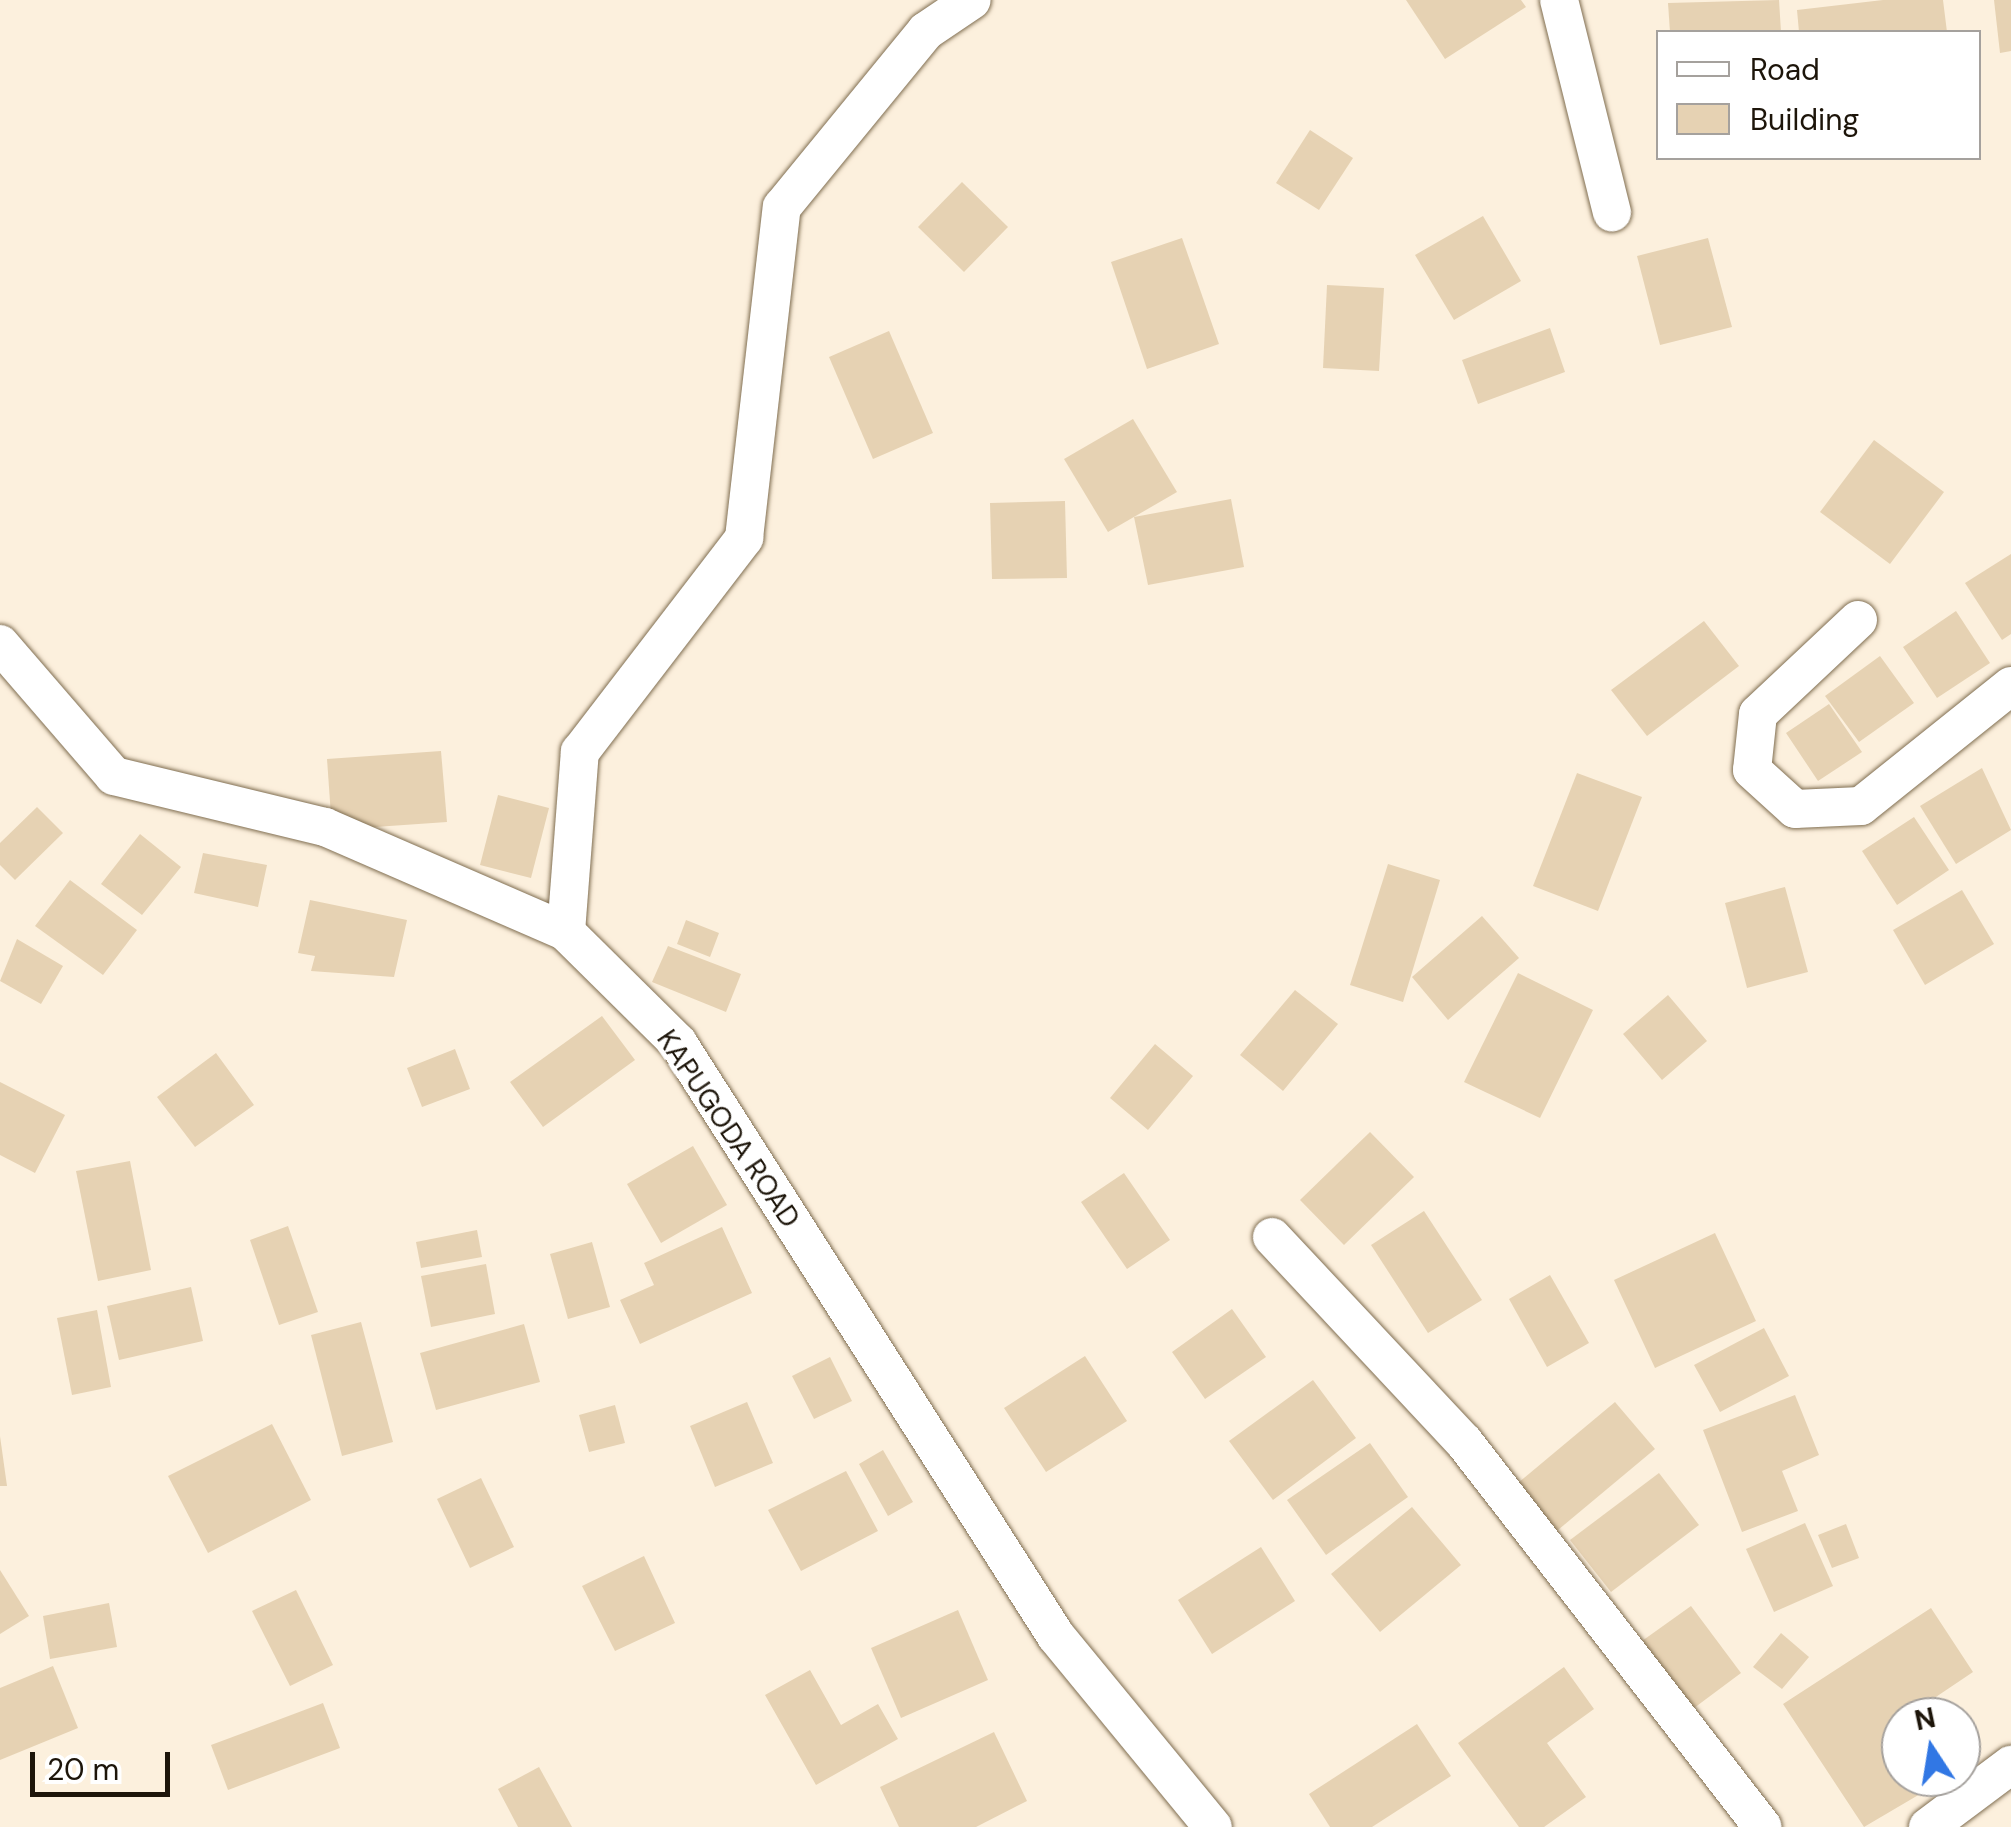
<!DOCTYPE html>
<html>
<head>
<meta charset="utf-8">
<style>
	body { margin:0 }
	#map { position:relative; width:2011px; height:1827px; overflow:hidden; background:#fcf0dd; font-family:"DM Sans",sans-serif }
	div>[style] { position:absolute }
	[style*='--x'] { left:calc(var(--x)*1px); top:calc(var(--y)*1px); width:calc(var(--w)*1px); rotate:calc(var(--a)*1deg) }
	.building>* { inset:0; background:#e6d2b3 }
	.roads { filter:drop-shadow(0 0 2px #806e51) drop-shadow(0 0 2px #806e51) }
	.street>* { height:38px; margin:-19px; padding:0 19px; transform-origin:19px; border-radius:19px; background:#fff }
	span { translate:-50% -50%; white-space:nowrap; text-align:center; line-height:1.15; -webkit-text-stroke:9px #fff; paint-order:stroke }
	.street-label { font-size:28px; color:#1d150a }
	.legend { position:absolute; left:1656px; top:30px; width:325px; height:130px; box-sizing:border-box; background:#fff; border:2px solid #a5a19d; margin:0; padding:12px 18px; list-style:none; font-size:30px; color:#1d150a }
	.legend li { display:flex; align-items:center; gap:20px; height:50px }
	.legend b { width:50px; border:2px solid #a5a19d }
	.north { position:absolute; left:1881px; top:1697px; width:100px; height:100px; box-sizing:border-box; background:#fff; border:2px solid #a5a19d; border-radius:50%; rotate:348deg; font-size:28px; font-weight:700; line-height:40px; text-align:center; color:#1d150a }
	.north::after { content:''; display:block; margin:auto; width:35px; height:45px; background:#3177e4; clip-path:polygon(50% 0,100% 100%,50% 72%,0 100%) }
	.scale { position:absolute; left:30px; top:1752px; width:140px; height:45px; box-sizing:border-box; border:5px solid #1d150a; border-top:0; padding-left:12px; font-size:30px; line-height:35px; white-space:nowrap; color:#1d150a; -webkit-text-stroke:8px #fff; paint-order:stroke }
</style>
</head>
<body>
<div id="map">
	<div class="building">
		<div style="clip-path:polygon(1406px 0,1521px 0,1526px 7px,1445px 59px)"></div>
		<div style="clip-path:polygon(1779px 0,1781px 32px,1670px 32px,1668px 3px)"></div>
		<div style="clip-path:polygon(1883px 0,1943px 0,1947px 32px,1799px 32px,1797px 10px)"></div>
		<div style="clip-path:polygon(1994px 0,2011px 0,2011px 51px,2000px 53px)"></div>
		<div style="clip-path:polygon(1310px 130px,1353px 158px,1319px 210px,1276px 183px)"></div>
		<div style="clip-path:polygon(962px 182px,1008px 227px,964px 272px,918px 227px)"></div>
		<div style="clip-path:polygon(1483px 216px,1521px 281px,1454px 320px,1415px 255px)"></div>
		<div style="clip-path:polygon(1182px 238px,1219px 344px,1147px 369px,1111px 262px)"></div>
		<div style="clip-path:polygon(1708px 238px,1732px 327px,1660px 345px,1637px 256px)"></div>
		<div style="clip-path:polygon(1327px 285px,1384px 288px,1379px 371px,1323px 368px)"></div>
		<div style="clip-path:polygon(1550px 328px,1565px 372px,1478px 404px,1462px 360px)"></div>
		<div style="clip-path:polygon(889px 331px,933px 433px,873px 459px,829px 357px)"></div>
		<div style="clip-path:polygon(1133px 419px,1177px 492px,1108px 532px,1064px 459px)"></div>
		<div style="clip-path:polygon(1874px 440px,1944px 492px,1890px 564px,1820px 512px)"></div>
		<div style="clip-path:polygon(1231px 499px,1244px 567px,1148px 585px,1134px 517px)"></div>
		<div style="clip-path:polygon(1065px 501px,1067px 578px,992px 579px,990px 503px)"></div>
		<div style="clip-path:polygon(2011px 554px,2011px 634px,2002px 640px,1965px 583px)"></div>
		<div style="clip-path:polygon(1956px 611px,1990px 663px,1937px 698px,1903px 647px)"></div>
		<div style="clip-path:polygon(1704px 621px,1739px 666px,1647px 736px,1611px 690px)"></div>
		<div style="clip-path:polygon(1880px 656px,1914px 703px,1859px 742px,1825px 696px)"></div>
		<div style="clip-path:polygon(1829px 704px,1862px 752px,1818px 781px,1786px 733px)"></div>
		<div style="clip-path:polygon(441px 751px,447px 822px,332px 830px,327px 759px)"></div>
		<div style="clip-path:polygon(1982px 768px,2011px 830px,1956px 864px,1920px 806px)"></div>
		<div style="clip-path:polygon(1577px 773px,1642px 797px,1598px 911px,1533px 886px)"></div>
		<div style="clip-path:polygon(498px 795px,549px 808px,531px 878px,480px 865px)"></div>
		<div style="clip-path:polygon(37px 807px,63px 833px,15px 880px,0 865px,0 843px)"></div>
		<div style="clip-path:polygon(1914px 817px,1949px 870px,1897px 905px,1862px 851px)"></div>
		<div style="clip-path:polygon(140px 834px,181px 867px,142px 915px,101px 884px)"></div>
		<div style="clip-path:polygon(203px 853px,267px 865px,258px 907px,194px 893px)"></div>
		<div style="clip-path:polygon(1388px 864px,1440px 880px,1403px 1002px,1350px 985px)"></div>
		<div style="clip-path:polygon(70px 880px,137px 930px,103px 975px,35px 926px)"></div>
		<div style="clip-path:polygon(1785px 887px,1808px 972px,1747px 988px,1725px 903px)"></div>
		<div style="clip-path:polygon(1962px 890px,1994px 944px,1925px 985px,1893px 930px)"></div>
		<div style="clip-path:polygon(310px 900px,407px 920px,394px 977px,311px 971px,315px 956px,298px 953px)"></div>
		<div style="clip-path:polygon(1482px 916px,1519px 958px,1448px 1020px,1412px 977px)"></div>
		<div style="clip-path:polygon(686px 920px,719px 933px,710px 957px,677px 944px)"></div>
		<div style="clip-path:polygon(17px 939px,63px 966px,41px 1004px,0 981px)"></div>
		<div style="clip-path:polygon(668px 946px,741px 974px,726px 1012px,652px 982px)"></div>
		<div style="clip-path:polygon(1518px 973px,1593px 1010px,1540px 1118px,1464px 1082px)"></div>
		<div style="clip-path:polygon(1295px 990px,1338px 1024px,1283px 1091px,1240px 1055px)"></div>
		<div style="clip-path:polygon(1668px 995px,1707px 1041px,1662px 1080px,1623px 1034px)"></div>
		<div style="clip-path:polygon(602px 1016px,635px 1060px,543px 1127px,510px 1082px)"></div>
		<div style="clip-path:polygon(1155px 1044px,1193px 1076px,1148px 1130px,1110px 1098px)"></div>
		<div style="clip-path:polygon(455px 1049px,470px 1089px,422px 1107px,407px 1068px)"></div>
		<div style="clip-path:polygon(216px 1053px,254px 1105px,195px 1147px,157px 1097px)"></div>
		<div style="clip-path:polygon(0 1082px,65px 1115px,35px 1173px,0 1155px)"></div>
		<div style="clip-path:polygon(1370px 1132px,1414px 1177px,1344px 1245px,1300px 1200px)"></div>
		<div style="clip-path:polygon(693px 1146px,727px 1205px,661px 1243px,627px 1184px)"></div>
		<div style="clip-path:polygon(130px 1161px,151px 1270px,98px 1281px,76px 1171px)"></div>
		<div style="clip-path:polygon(1124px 1173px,1170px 1240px,1127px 1269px,1081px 1202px)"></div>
		<div style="clip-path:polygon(1424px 1211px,1482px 1300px,1428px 1333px,1371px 1245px)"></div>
		<div style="clip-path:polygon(288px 1226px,318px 1312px,279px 1325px,250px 1240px)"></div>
		<div style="clip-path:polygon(722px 1227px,752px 1293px,640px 1344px,620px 1300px,654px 1285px,644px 1263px)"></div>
		<div style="clip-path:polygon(477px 1230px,482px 1257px,421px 1268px,416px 1242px)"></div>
		<div style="clip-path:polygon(1715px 1233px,1756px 1321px,1655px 1368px,1614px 1280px)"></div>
		<div style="clip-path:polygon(592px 1242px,610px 1307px,568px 1319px,550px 1254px)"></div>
		<div style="clip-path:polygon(486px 1264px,495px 1314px,431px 1327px,421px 1276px)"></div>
		<div style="clip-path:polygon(1550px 1275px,1589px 1343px,1547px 1367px,1509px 1299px)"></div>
		<div style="clip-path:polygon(191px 1287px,203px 1341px,119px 1360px,107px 1306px)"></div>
		<div style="clip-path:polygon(1232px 1309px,1266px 1357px,1205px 1399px,1172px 1352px)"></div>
		<div style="clip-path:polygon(97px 1310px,111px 1387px,72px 1395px,57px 1318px)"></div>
		<div style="clip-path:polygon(361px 1322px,393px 1442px,342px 1456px,311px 1335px)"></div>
		<div style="clip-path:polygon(524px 1324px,540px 1382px,436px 1410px,420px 1353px)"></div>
		<div style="clip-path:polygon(1764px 1328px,1789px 1376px,1720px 1412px,1694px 1365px)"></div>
		<div style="clip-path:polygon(1085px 1356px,1127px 1421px,1046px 1472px,1004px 1408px)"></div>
		<div style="clip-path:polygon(830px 1357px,852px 1401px,814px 1419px,792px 1376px)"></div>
		<div style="clip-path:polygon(1313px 1380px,1356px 1438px,1273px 1500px,1229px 1441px)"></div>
		<div style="clip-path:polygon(1795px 1395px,1819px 1455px,1782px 1471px,1798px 1511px,1742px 1532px,1703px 1430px)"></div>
		<div style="clip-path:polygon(747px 1402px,773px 1463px,715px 1487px,690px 1426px)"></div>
		<div style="clip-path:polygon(1615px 1402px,1655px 1449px,1552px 1535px,1512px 1488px)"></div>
		<div style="clip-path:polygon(615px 1405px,625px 1443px,589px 1452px,579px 1415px)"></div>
		<div style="clip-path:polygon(272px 1424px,311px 1500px,208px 1553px,168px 1476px)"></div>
		<div style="clip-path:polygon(0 1436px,7px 1486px,0 1486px)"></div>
		<div style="clip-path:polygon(1370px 1443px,1408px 1497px,1326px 1555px,1287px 1500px)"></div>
		<div style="clip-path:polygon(883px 1450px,913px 1502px,888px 1516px,859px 1464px)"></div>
		<div style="clip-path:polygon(846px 1471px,878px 1531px,801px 1571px,768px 1510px)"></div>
		<div style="clip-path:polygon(1659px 1473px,1699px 1525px,1611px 1592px,1570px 1540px)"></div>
		<div style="clip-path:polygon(481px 1478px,514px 1547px,470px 1568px,437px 1499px)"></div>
		<div style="clip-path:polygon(1412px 1507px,1461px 1565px,1380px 1632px,1331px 1574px)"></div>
		<div style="clip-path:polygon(1805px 1523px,1833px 1586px,1774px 1612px,1746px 1549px)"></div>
		<div style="clip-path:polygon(1846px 1524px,1859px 1558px,1832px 1568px,1818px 1535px)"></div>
		<div style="clip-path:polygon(1261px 1547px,1295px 1601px,1212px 1654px,1178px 1600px)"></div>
		<div style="clip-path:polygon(644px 1556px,675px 1623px,615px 1651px,582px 1586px)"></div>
		<div style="clip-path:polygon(0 1570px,29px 1616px,0 1634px)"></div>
		<div style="clip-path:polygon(296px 1590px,333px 1665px,290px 1686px,252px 1611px)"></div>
		<div style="clip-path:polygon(109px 1603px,117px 1647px,50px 1659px,43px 1616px)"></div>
		<div style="clip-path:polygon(1691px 1606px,1741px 1673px,1686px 1714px,1635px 1646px)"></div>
		<div style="clip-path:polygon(1931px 1608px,1973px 1672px,1918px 1709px,1923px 1717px,1901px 1717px,1901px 1777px,1949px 1777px,1864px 1827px,1783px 1704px)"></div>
		<div style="clip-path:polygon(958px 1610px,988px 1680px,901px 1718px,871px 1648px)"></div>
		<div style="clip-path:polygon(1781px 1633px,1809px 1657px,1782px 1689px,1753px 1667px)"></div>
		<div style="clip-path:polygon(53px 1666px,78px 1728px,0 1760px,0 1688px)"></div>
		<div style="clip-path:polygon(1564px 1667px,1594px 1709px,1547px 1743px,1586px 1797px,1544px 1827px,1519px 1827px,1458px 1743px)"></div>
		<div style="clip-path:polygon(810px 1670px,841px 1725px,878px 1704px,898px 1739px,816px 1785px,765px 1695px)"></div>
		<div style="clip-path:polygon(323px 1703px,340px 1748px,228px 1790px,211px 1745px)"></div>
		<div style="clip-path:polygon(1417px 1724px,1451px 1776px,1372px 1827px,1330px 1827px,1309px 1794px)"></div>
		<div style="clip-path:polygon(994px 1732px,1027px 1801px,976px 1827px,899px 1827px,880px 1787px)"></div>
		<div style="clip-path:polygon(539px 1767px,572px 1827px,518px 1827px,498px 1789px)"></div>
	</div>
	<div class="roads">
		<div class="street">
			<div style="--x:1559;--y:0;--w:219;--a:76"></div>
			<div style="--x:1858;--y:620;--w:137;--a:136.8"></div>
			<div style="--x:1758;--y:714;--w:56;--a:96.1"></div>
			<div style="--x:1752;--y:770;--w:58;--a:42.2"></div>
			<div style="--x:1795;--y:809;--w:66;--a:-2.6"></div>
			<div style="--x:1861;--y:806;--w:192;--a:-38.7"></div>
			<div style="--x:0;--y:644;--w:174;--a:49.2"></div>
			<div style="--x:114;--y:776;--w:217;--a:13.6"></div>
			<div style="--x:325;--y:827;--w:263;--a:23.5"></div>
			<div style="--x:566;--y:932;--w:158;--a:44.7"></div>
			<div style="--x:678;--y:1043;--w:703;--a:57.49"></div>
			<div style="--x:1056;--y:1636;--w:247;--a:50.6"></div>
			<div style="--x:566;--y:932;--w:181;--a:-85.6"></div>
			<div style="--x:580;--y:752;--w:270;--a:-52.5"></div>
			<div style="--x:744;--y:538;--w:333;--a:-83.5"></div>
			<div style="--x:782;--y:207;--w:227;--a:-50.7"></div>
			<div style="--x:926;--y:31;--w:55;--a:-34"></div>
			<div style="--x:1272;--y:1237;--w:281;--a:46.9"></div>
			<div style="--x:1464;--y:1442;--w:487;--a:52.2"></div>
			<div style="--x:1928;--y:1827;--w:104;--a:-36.8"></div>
		</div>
	</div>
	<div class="street-label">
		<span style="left:728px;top:1129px;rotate:56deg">KAPUGODA ROAD</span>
	</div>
	<ul class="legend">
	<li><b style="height:12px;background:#fff"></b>Road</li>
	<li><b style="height:28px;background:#e6d2b3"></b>Building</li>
	</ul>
	<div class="north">N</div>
	<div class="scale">20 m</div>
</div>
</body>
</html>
